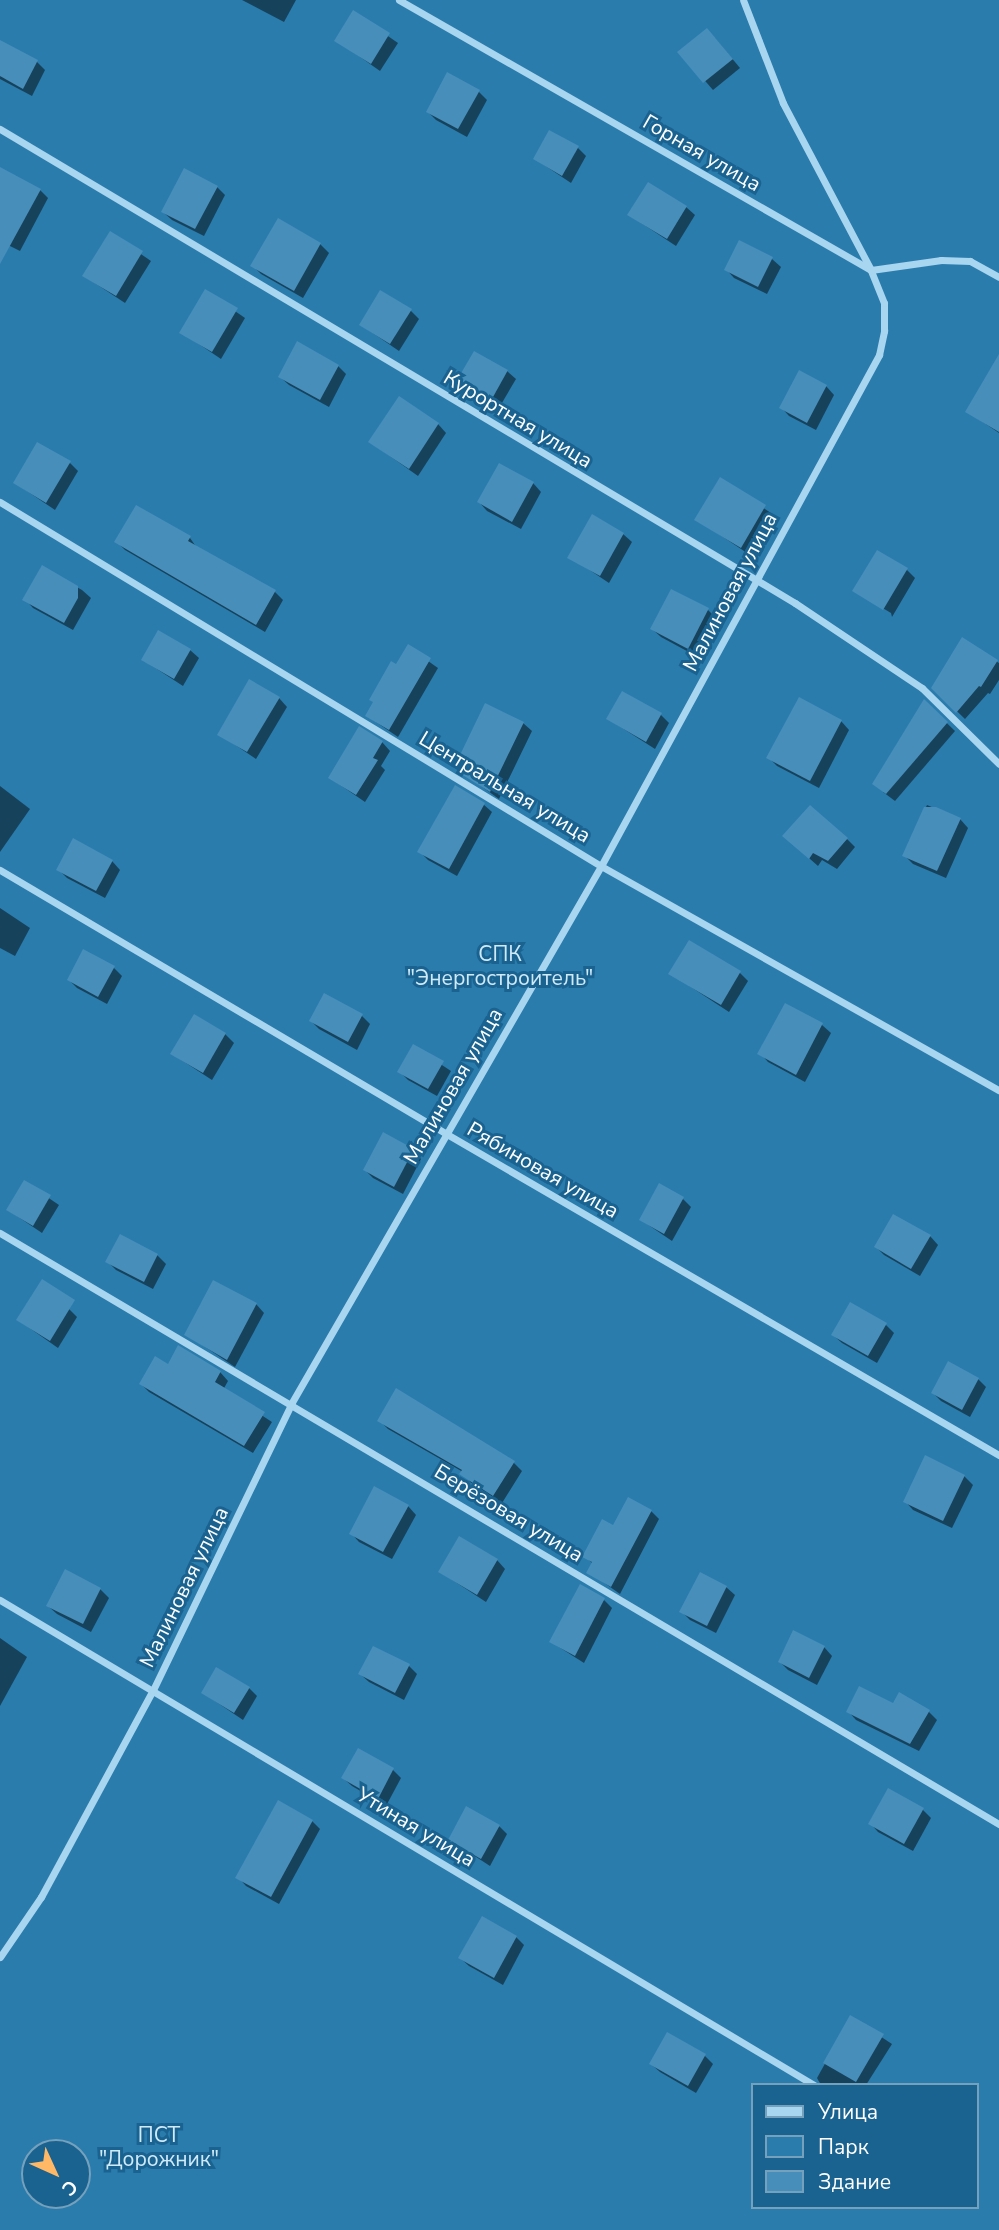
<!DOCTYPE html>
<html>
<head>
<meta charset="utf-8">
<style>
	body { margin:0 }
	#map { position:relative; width:999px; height:2230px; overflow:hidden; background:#1a6390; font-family:"Nunito Sans",sans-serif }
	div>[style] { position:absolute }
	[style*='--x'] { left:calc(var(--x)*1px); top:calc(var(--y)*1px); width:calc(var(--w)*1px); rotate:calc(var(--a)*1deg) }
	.green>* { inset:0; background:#2a7cad }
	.shadow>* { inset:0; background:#0007 }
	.building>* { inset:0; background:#478eba }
	.minor>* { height:7px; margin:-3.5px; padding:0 3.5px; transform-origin:3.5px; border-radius:3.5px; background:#a8d5ef }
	span { translate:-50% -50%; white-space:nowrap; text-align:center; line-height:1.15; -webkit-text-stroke:6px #1a6390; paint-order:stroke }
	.street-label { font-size:21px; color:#fff }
	.park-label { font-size:21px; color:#cfeafa }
	.legend { position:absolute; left:751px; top:2083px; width:228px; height:126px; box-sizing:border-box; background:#1a6390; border:2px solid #76a1bc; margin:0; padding:9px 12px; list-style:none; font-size:21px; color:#fff }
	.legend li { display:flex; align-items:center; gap:14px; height:35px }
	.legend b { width:35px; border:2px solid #76a1bc }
	.north { position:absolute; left:21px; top:2139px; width:70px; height:70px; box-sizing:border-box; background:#1a6390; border:2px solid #76a1bc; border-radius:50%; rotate:135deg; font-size:19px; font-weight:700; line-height:28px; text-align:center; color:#fff }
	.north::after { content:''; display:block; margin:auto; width:24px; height:32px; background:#ffb866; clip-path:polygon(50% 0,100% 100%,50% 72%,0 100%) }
</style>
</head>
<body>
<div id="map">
	<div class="green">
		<div style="clip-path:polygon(evenodd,0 0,999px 0,999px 2230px,0 2230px,0 0,752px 2085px,976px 2085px,976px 2207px,752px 2207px,752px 2085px,0 0,35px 2153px,77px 2153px,77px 2195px,35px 2195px,35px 2153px)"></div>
	</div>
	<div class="shadow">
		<div style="clip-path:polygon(242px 0,296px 0,284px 22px)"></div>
		<div style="clip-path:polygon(353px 12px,398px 43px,380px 71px,336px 40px)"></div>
		<div style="clip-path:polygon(715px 38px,740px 68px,713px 90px,680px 52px)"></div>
		<div style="clip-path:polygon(1px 42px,37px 62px,45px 70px,32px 96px,0 79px)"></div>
		<div style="clip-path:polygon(478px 91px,487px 100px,467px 137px,436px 120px,428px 112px)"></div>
		<div style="clip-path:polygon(578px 148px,586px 156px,571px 183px,535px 159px)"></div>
		<div style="clip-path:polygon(217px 187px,225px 195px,204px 236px,172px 220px,163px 212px)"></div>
		<div style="clip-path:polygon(0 190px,40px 190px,48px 198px,20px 251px,0 241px)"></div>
		<div style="clip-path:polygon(686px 207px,695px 215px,676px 246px,629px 215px)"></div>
		<div style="clip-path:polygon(278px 220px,320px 244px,329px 253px,303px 298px,261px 274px,253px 266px)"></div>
		<div style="clip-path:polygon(110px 233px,151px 261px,125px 303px,84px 276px)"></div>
		<div style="clip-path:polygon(740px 242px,772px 259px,781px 267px,767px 294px,734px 278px,726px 269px)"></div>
		<div style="clip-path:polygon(206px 291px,245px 318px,221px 359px,181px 332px)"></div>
		<div style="clip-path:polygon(410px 310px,419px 319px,399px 351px,361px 325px)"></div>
		<div style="clip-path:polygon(338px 366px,346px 374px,329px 407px,289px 385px,280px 377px)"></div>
		<div style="clip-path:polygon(507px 371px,516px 379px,496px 413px,464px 395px,456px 387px)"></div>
		<div style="clip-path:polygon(999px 374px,999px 433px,968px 412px)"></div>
		<div style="clip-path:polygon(826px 386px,834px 395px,816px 430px,789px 416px,781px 407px)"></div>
		<div style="clip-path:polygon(438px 424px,446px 433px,418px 476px,370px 442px)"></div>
		<div style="clip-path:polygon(70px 463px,78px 471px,55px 510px,15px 483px)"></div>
		<div style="clip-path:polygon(721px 480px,774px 515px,750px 555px,696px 519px)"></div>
		<div style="clip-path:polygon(533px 483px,541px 492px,521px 529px,487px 511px,479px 502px)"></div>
		<div style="clip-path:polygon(623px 534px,632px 542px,609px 583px,570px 557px)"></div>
		<div style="clip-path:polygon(190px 538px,197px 548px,275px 592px,283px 600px,265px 632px,125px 550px,117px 542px)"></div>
		<div style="clip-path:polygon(42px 568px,82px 590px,91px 598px,73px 630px,33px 608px,25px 599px)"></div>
		<div style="clip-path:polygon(907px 570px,915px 578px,892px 617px,891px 613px,854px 591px)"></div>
		<div style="clip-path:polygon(708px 610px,716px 618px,696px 656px,661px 637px,652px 629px)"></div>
		<div style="clip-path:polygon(963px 640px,999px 663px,999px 680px,990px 694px,988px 693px,965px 719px,933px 688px)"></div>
		<div style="clip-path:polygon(408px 647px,438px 668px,398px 737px,367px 716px)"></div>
		<div style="clip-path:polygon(190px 650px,199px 658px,183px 686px,143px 660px)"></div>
		<div style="clip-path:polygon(622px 693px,661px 715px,669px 723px,655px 749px,608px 719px)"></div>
		<div style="clip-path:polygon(279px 698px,287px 707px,256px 759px,219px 734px)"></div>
		<div style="clip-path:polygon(925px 702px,955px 731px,895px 801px,883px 792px)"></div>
		<div style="clip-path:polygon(841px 721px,849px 730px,819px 788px,777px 766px,768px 757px)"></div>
		<div style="clip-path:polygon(523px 723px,532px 731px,499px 799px,463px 773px,469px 762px,462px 755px)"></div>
		<div style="clip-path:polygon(382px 742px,390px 751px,381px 766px,385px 770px,365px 802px,330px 778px)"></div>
		<div style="clip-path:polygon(0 786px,30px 809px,0 852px)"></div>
		<div style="clip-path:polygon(483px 804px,492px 812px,457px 876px,428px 860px,420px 852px)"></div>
		<div style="clip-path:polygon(927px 805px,960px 819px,968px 828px,946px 878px,913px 864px,904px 855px)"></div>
		<div style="clip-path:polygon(847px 839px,855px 847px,837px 869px,822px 860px,818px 866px,793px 844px)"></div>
		<div style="clip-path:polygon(112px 861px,120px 870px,105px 898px,67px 878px,58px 869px)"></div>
		<div style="clip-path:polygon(0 908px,30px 928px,15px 956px,0 948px)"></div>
		<div style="clip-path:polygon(114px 968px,122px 976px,107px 1004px,77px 988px,69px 980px)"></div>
		<div style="clip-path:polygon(740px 973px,748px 981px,729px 1012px,671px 974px)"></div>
		<div style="clip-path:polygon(785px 1005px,822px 1025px,831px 1033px,805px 1082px,768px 1062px,760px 1053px)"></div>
		<div style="clip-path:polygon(362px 1016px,370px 1024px,357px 1050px,319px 1029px,311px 1021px)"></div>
		<div style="clip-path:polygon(225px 1034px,234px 1043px,212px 1080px,172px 1054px)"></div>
		<div style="clip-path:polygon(413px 1046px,451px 1071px,437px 1096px,408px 1080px,400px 1072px)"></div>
		<div style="clip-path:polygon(413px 1151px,421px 1159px,403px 1194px,373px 1178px,365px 1170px)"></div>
		<div style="clip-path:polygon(25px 1182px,59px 1205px,42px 1233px,8px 1210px)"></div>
		<div style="clip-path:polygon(683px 1199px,691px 1207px,672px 1241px,641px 1220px)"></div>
		<div style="clip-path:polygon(930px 1236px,938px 1245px,920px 1276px,884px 1255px,876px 1247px)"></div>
		<div style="clip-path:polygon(157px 1255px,166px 1264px,153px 1289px,116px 1270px,108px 1262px)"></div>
		<div style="clip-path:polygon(256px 1304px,264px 1313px,235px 1367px,186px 1334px)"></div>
		<div style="clip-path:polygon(69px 1309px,77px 1317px,58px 1348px,18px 1320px)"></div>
		<div style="clip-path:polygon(886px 1325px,894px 1333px,877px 1363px,842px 1343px,833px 1335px)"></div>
		<div style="clip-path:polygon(169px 1366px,220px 1372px,228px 1381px,223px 1390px,272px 1422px,253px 1453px,149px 1392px,141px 1384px)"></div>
		<div style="clip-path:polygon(978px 1379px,986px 1387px,970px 1417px,941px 1401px,933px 1393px)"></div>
		<div style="clip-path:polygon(379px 1420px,513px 1462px,522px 1471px,502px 1503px,470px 1482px,463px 1472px,388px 1429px)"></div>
		<div style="clip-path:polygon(964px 1476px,973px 1485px,952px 1528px,913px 1510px,905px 1501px)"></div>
		<div style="clip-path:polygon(408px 1506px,416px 1515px,392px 1559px,359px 1542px,351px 1533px)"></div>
		<div style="clip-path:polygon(651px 1511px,659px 1519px,620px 1594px,589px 1572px,593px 1564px,585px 1556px,613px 1527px)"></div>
		<div style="clip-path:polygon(497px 1560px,505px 1569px,486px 1602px,440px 1572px)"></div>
		<div style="clip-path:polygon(726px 1587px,735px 1595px,716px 1633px,690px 1620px,681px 1611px)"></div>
		<div style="clip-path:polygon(100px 1589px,109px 1598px,91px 1632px,57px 1614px,48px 1606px)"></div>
		<div style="clip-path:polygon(604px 1600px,612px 1608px,584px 1663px,551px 1642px)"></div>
		<div style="clip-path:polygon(0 1638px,27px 1657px,0 1706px)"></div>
		<div style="clip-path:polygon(824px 1647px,832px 1656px,817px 1685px,788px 1670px,780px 1662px)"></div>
		<div style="clip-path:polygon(409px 1666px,417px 1674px,404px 1700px,369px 1682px,360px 1674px)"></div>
		<div style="clip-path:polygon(249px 1688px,257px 1696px,243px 1720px,203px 1693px)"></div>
		<div style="clip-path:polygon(893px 1706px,929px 1712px,937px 1720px,919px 1751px,856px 1720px,848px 1711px)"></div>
		<div style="clip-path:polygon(393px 1770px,401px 1778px,386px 1806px,352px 1786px,343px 1778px)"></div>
		<div style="clip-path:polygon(888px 1790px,923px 1810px,931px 1818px,913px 1851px,878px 1832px,870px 1823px)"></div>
		<div style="clip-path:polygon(312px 1821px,320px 1829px,279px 1904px,246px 1886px,238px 1877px)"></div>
		<div style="clip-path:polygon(499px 1826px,507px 1834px,490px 1866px,450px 1840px)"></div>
		<div style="clip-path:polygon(516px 1937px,524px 1945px,503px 1985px,469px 1966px,460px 1958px)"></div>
		<div style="clip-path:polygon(851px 2017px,892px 2044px,866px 2085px,821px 2085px,817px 2078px)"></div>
		<div style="clip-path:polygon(705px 2056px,713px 2064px,696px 2093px,660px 2072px,651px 2064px)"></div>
	</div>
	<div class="building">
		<div style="clip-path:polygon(353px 10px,390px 33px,371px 64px,334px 41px)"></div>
		<div style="clip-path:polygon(707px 28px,733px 59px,703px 83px,677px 52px)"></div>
		<div style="clip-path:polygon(0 40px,38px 60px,23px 89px,0 76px)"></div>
		<div style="clip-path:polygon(447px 72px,480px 90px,458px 129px,426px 112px)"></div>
		<div style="clip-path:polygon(549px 130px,579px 146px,562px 176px,533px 159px)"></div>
		<div style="clip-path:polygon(0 167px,41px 189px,0 264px)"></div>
		<div style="clip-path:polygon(184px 168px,218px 186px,195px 229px,161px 212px)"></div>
		<div style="clip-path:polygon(648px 182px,687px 206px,667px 239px,627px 215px)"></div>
		<div style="clip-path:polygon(278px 218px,321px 243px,294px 291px,250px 266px)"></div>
		<div style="clip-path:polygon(110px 231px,143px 251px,116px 296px,82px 276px)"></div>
		<div style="clip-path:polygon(739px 240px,773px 257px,758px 287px,724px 270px)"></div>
		<div style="clip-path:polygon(205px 289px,238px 308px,212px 352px,179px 333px)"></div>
		<div style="clip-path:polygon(380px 290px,412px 309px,390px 344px,359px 325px)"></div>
		<div style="clip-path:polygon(297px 341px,339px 365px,320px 400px,278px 377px)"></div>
		<div style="clip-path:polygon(474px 351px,508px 370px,488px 406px,453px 387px)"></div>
		<div style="clip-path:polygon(999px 354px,999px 432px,965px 412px)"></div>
		<div style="clip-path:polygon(799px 370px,827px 385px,807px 423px,779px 408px)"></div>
		<div style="clip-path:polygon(399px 396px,439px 423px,409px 469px,368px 442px)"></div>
		<div style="clip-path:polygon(37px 442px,71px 461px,46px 503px,13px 483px)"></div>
		<div style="clip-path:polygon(499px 463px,534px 482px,512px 522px,477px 502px)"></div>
		<div style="clip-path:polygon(720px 477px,766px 505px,741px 548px,694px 520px)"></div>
		<div style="clip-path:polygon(136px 505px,191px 536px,188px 541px,276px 590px,256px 625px,114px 542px)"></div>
		<div style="clip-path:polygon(592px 514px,624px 533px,600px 576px,567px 558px)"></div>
		<div style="clip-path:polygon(877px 550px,908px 568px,883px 610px,852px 591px)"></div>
		<div style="clip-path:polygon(42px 565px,78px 586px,78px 598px,64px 623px,22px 600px)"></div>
		<div style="clip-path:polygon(671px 589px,709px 608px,688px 649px,650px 629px)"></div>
		<div style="clip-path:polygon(158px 630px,191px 649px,174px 679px,141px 660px)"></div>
		<div style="clip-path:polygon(962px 637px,998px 660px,981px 687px,979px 686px,956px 713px,931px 688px)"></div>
		<div style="clip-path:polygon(408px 644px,431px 658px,389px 730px,365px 716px,373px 702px,369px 700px,391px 661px,396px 664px)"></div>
		<div style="clip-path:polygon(249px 679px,280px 697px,247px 752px,217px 735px)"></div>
		<div style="clip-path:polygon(622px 691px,662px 713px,646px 742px,606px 719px)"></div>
		<div style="clip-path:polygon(799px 697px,842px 720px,810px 781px,766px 758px)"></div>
		<div style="clip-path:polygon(924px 699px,948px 722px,886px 794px,872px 784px)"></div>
		<div style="clip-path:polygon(485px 703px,524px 722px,490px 792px,461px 774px,468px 759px,460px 755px)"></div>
		<div style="clip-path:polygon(359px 726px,383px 741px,373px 758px,378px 760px,356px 795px,328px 778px)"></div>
		<div style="clip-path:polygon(455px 785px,485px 803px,449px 869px,417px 852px)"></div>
		<div style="clip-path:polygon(810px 805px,848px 838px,828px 861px,813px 853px,809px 859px,782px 836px)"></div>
		<div style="clip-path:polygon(924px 807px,936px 807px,961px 818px,937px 871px,902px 856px)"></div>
		<div style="clip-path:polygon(73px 838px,113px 860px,96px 891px,56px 870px)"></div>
		<div style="clip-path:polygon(689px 940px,741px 971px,721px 1005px,668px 974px)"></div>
		<div style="clip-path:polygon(83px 949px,115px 966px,98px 997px,67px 980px)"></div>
		<div style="clip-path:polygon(324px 993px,363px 1014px,348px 1042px,309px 1021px)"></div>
		<div style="clip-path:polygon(785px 1003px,823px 1023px,796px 1075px,757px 1054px)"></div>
		<div style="clip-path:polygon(194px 1014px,226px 1033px,203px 1073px,170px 1054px)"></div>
		<div style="clip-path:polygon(413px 1044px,444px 1061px,428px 1089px,397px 1072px)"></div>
		<div style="clip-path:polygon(383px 1132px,414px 1149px,394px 1187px,363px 1170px)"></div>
		<div style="clip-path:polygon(24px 1180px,51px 1195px,33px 1226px,6px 1210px)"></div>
		<div style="clip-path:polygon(659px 1183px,684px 1197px,664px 1234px,639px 1220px)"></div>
		<div style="clip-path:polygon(893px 1214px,931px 1235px,911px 1269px,874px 1247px)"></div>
		<div style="clip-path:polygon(120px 1234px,158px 1254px,144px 1282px,105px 1262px)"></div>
		<div style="clip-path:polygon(42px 1279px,75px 1300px,50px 1341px,16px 1320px)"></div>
		<div style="clip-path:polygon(213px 1280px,257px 1303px,227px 1360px,184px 1335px)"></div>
		<div style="clip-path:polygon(850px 1302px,887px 1323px,868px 1356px,831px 1335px)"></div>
		<div style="clip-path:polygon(178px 1345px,221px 1371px,215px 1382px,265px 1412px,244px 1446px,139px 1384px,155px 1356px,168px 1364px)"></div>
		<div style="clip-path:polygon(948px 1361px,979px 1378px,962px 1410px,931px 1393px)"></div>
		<div style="clip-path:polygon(396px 1388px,515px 1461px,493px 1496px,459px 1474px,462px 1470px,377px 1421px)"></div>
		<div style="clip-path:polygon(925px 1455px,965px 1475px,943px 1521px,903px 1502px)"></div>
		<div style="clip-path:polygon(374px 1486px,409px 1505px,383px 1552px,349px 1534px)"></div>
		<div style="clip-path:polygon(628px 1497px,652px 1510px,611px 1587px,586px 1573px,592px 1562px,582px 1557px,602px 1519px,613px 1525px)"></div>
		<div style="clip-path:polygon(459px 1536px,498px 1559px,477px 1595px,438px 1572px)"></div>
		<div style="clip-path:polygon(65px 1569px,101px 1588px,83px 1624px,46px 1606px)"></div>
		<div style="clip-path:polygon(700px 1572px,727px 1586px,707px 1626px,679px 1612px)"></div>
		<div style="clip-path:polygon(580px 1584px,605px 1598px,575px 1656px,549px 1642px)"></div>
		<div style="clip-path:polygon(793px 1630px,825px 1646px,809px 1678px,778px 1662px)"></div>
		<div style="clip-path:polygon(373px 1646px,410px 1664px,395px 1693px,358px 1674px)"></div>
		<div style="clip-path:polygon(216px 1667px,250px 1687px,234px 1713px,201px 1693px)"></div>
		<div style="clip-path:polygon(859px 1686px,893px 1703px,899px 1692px,930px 1710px,910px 1744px,846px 1712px)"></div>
		<div style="clip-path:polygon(358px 1748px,394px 1768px,378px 1799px,341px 1778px)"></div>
		<div style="clip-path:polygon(888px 1788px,924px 1808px,904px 1844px,868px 1824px)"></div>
		<div style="clip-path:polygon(278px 1800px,313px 1820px,271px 1897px,235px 1878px)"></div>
		<div style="clip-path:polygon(466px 1806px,500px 1825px,481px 1859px,448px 1840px)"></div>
		<div style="clip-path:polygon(482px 1916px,517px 1936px,494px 1978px,458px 1958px)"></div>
		<div style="clip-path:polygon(850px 2015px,884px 2034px,856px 2082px,823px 2063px)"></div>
		<div style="clip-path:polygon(667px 2032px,706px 2054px,688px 2086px,649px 2064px)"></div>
	</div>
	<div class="minor">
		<div style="--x:399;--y:0;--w:544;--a:29.77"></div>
		<div style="--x:871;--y:270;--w:71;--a:-8.1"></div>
		<div style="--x:941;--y:260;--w:29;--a:2"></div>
		<div style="--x:970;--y:261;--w:33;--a:29"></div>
		<div style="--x:0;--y:129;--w:926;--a:30.8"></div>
		<div style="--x:795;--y:603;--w:153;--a:33.8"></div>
		<div style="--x:922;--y:688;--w:108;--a:44.6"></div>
		<div style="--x:0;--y:502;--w:703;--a:31.2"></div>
		<div style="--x:601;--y:866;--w:457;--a:29.4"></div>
		<div style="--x:0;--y:870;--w:517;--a:30.58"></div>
		<div style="--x:445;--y:1133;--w:641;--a:30.17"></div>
		<div style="--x:0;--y:1233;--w:1161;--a:30.61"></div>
		<div style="--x:0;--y:1600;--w:948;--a:30.79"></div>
		<div style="--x:0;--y:1957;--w:73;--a:-55.7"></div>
		<div style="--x:41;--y:1897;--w:235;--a:-61.6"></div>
		<div style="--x:153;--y:1690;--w:318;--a:-64.2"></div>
		<div style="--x:291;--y:1404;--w:621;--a:-60.05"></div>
		<div style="--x:601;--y:866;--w:582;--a:-61.45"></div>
		<div style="--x:879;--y:355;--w:25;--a:-78"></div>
		<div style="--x:884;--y:331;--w:28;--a:-90"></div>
		<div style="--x:884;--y:303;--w:35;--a:-112"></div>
		<div style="--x:871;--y:270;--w:189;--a:-117.8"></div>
		<div style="--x:783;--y:103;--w:110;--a:-111.2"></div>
	</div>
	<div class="street-label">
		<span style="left:702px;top:153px;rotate:30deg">Горная улица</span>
		<span style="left:518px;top:419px;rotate:31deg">Курортная улица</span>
		<span style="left:730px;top:592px;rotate:-62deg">Малиновая улица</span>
		<span style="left:505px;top:787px;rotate:31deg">Центральная улица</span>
		<span style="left:453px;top:1086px;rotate:-60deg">Малиновая улица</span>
		<span style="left:543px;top:1170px;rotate:30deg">Рябиновая улица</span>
		<span style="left:509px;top:1513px;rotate:31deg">Берёзовая улица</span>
		<span style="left:184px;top:1587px;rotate:-64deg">Малиновая улица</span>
		<span style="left:416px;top:1827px;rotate:31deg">Утиная улица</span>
	</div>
	<div class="park-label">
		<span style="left:500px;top:966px">СПК<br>"Энергостроитель"</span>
		<span style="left:159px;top:2147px">ПСТ<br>"Дорожник"</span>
	</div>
	<ul class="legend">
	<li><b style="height:9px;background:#a8d5ef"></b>Улица</li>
	<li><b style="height:19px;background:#2a7cad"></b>Парк</li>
	<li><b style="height:19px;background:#478eba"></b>Здание</li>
	</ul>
	<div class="north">С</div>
</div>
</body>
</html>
